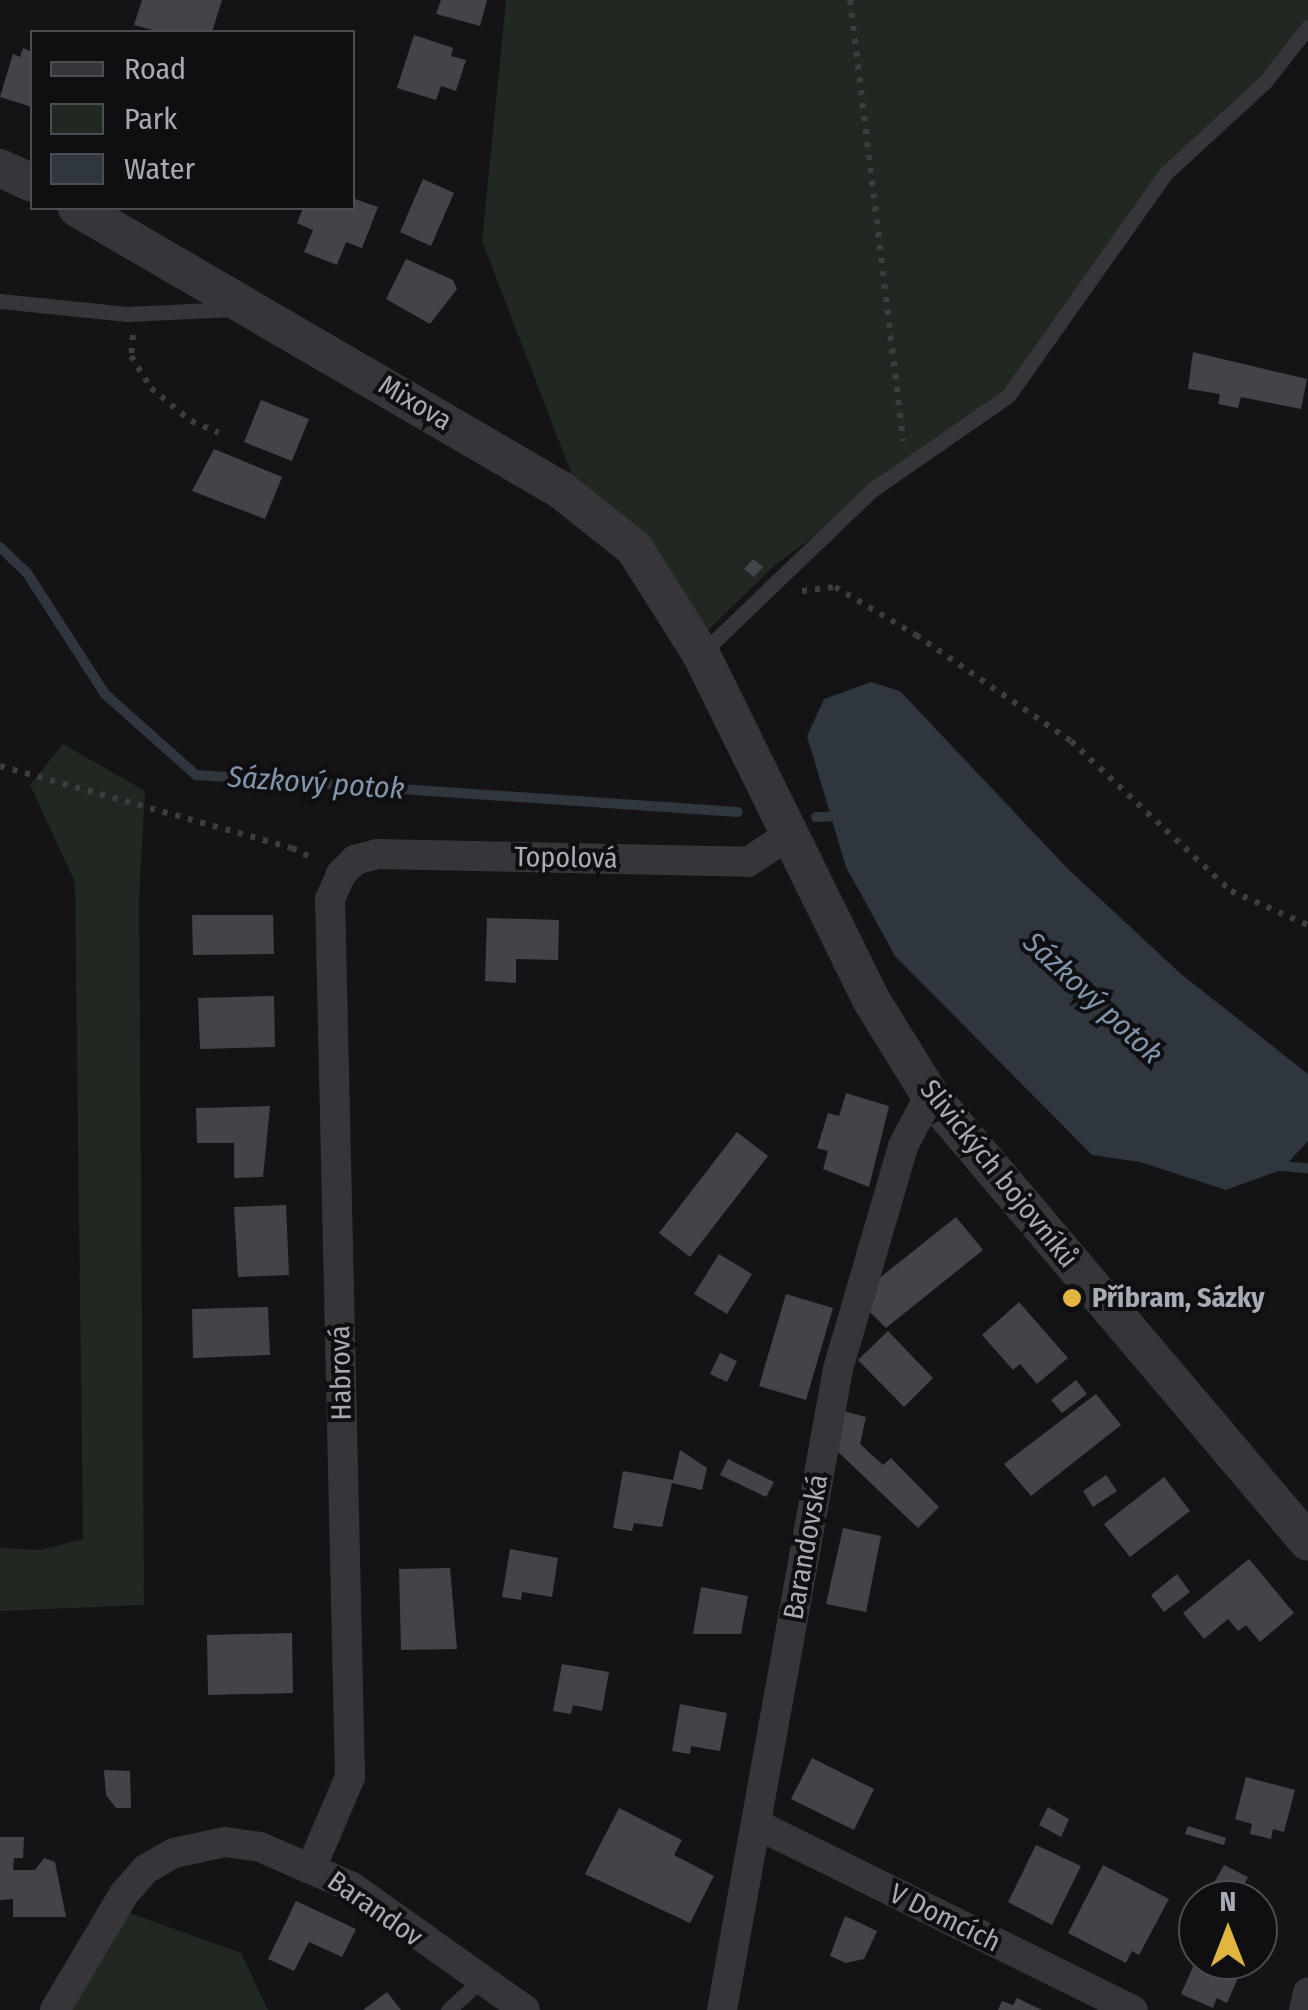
<!DOCTYPE html>
<html>
<head>
<meta charset="utf-8">
<style>
	body { margin:0 }
	#map { position:relative; width:1308px; height:2010px; overflow:hidden; background:#141416; font-family:"Fira Sans Condensed",sans-serif }
	div>[style] { position:absolute }
	[style*='--x'] { left:calc(var(--x)*1px); top:calc(var(--y)*1px); width:calc(var(--w)*1px); rotate:calc(var(--a)*1deg) }
	.green>* { inset:0; background:#212822 }
	.water>* { inset:0; background:#2f363d }
	.stream>* { height:10px; margin:-5px; padding:0 5px; transform-origin:5px; border-radius:5px; background:#2f363d }
	.building>* { inset:0; background:#434449 }
	.path>* { height:6px; margin-top:-3px; transform-origin:0; background:repeating-linear-gradient(90deg,#3c3d41 0 5px,transparent 0 13px) }
	.service>* { height:15px; margin:-7.5px; padding:0 7.5px; transform-origin:7.5px; border-radius:7.5px; background:#36363a }
	.minor>* { height:30px; margin:-15px; padding:0 15px; transform-origin:15px; border-radius:15px; background:#36363a }
	.tertiary>* { height:38px; margin:-19px; padding:0 19px; transform-origin:19px; border-radius:19px; background:#36363a }
	.dots>* { width:28px; height:28px; translate:-50% -50%; box-sizing:border-box; border:5px solid #0f0f11; border-radius:50% }
	span { translate:-50% -50%; white-space:nowrap; text-align:center; line-height:1.15; -webkit-text-stroke:8px #0f0f11; paint-order:stroke }
	.street-label { font-size:28px; color:#a7abb5 }
	.poi-label { font-size:28px; color:#a7abb5; font-weight:700 }
	.left { translate:0 -50%; text-align:left }
	.water-label { font-size:30px; color:#8196ad; font-style:italic }
	.legend { position:absolute; left:30px; top:30px; width:325px; height:180px; box-sizing:border-box; background:#0f0f11; border:2px solid #4c4d53; margin:0; padding:12px 18px; list-style:none; font-size:30px; color:#a7abb5 }
	.legend li { display:flex; align-items:center; gap:20px; height:50px }
	.legend b { width:50px; border:2px solid #4c4d53 }
	.north { position:absolute; left:1178px; top:1880px; width:100px; height:100px; box-sizing:border-box; background:#0f0f11; border:2px solid #4c4d53; border-radius:50%; rotate:0deg; font-size:28px; font-weight:700; line-height:40px; text-align:center; color:#a7abb5 }
	.north::after { content:''; display:block; margin:auto; width:35px; height:45px; background:#e1b540; clip-path:polygon(50% 0,100% 100%,50% 72%,0 100%) }
</style>
</head>
<body>
<div id="map">
	<div class="green">
		<div style="clip-path:polygon(506px 0,1308px 0,1308px 19px,1274px 71px,1172px 158px,1002px 398px,775px 565px,700px 638px,637px 537px,572px 475px,482px 241px)"></div>
		<div style="clip-path:polygon(63px 744px,145px 791px,139px 899px,144px 1605px,0 1611px,0 1548px,41px 1550px,83px 1539px,75px 882px,30px 785px)"></div>
		<div style="clip-path:polygon(124px 1911px,241px 1953px,268px 2010px,57px 2010px)"></div>
	</div>
	<div class="water">
		<div style="clip-path:polygon(871px 682px,900px 691px,1067px 868px,1181px 974px,1308px 1074px,1308px 1141px,1281px 1170px,1226px 1190px,1140px 1162px,1092px 1155px,895px 956px,846px 867px,807px 736px,824px 699px)"></div>
	</div>
	<div class="stream">
		<div style="--x:0;--y:547;--w:37;--a:44"></div>
		<div style="--x:27;--y:573;--w:144;--a:57.2"></div>
		<div style="--x:105;--y:694;--w:122;--a:41.7"></div>
		<div style="--x:196;--y:775;--w:543;--a:3.91"></div>
		<div style="--x:816;--y:817;--w:23;--a:-2"></div>
		<div style="--x:1270;--y:1165;--w:38;--a:5"></div>
	</div>
	<div class="building">
		<div style="clip-path:polygon(142px 0,222px 0,212px 32px,160px 32px,134px 25px)"></div>
		<div style="clip-path:polygon(441px 0,487px 0,480px 26px,436px 14px)"></div>
		<div style="clip-path:polygon(414px 35px,453px 48px,451px 56px,466px 60px,456px 91px,441px 86px,436px 100px,397px 88px)"></div>
		<div style="clip-path:polygon(23px 48px,32px 52px,32px 107px,0 97px,13px 54px,20px 57px)"></div>
		<div style="clip-path:polygon(423px 179px,454px 193px,431px 246px,400px 232px)"></div>
		<div style="clip-path:polygon(352px 198px,378px 207px,362px 248px,346px 242px,337px 265px,304px 252px,313px 230px,297px 223px,303px 208px,352px 208px)"></div>
		<div style="clip-path:polygon(406px 259px,453px 280px,457px 289px,430px 324px,386px 299px)"></div>
		<div style="clip-path:polygon(1193px 352px,1307px 379px,1301px 409px,1241px 397px,1238px 408px,1218px 404px,1220px 394px,1188px 389px)"></div>
		<div style="clip-path:polygon(261px 400px,309px 419px,292px 461px,244px 442px)"></div>
		<div style="clip-path:polygon(214px 449px,282px 477px,265px 519px,192px 491px)"></div>
		<div style="clip-path:polygon(753px 559px,763px 567px,754px 577px,744px 569px)"></div>
		<div style="clip-path:polygon(192px 915px,273px 915px,274px 954px,193px 955px)"></div>
		<div style="clip-path:polygon(487px 918px,559px 920px,558px 960px,516px 959px,516px 983px,485px 981px)"></div>
		<div style="clip-path:polygon(274px 996px,275px 1047px,200px 1049px,198px 998px)"></div>
		<div style="clip-path:polygon(846px 1093px,889px 1106px,869px 1187px,823px 1169px,828px 1151px,817px 1148px,828px 1113px,839px 1116px)"></div>
		<div style="clip-path:polygon(270px 1106px,263px 1177px,234px 1178px,234px 1143px,197px 1143px,196px 1108px)"></div>
		<div style="clip-path:polygon(737px 1132px,768px 1156px,690px 1257px,659px 1233px)"></div>
		<div style="clip-path:polygon(286px 1205px,289px 1275px,238px 1277px,234px 1207px)"></div>
		<div style="clip-path:polygon(956px 1217px,983px 1250px,886px 1328px,868px 1310px,877px 1280px)"></div>
		<div style="clip-path:polygon(719px 1254px,752px 1274px,727px 1314px,694px 1294px)"></div>
		<div style="clip-path:polygon(786px 1294px,833px 1308px,806px 1400px,759px 1386px)"></div>
		<div style="clip-path:polygon(1019px 1302px,1068px 1358px,1037px 1384px,1020px 1364px,1013px 1370px,982px 1335px)"></div>
		<div style="clip-path:polygon(268px 1307px,270px 1355px,193px 1358px,192px 1309px)"></div>
		<div style="clip-path:polygon(888px 1331px,933px 1378px,904px 1407px,858px 1360px)"></div>
		<div style="clip-path:polygon(720px 1353px,737px 1361px,727px 1382px,710px 1374px)"></div>
		<div style="clip-path:polygon(1076px 1380px,1087px 1394px,1062px 1413px,1051px 1400px)"></div>
		<div style="clip-path:polygon(1096px 1394px,1121px 1425px,1031px 1496px,1004px 1464px)"></div>
		<div style="clip-path:polygon(843px 1411px,866px 1417px,860px 1444px,883px 1465px,891px 1458px,939px 1507px,918px 1528px,835px 1449px)"></div>
		<div style="clip-path:polygon(680px 1450px,707px 1468px,702px 1490px,672px 1483px,662px 1527px,634px 1523px,632px 1531px,613px 1528px,623px 1471px,673px 1480px)"></div>
		<div style="clip-path:polygon(728px 1459px,774px 1482px,766px 1497px,720px 1475px)"></div>
		<div style="clip-path:polygon(1106px 1475px,1117px 1491px,1093px 1507px,1083px 1491px)"></div>
		<div style="clip-path:polygon(1164px 1477px,1190px 1511px,1130px 1557px,1104px 1524px)"></div>
		<div style="clip-path:polygon(843px 1528px,881px 1536px,866px 1612px,826px 1604px)"></div>
		<div style="clip-path:polygon(510px 1549px,558px 1558px,552px 1597px,522px 1592px,521px 1600px,502px 1597px)"></div>
		<div style="clip-path:polygon(1249px 1559px,1294px 1613px,1260px 1642px,1246px 1625px,1238px 1631px,1228px 1619px,1204px 1639px,1183px 1613px)"></div>
		<div style="clip-path:polygon(450px 1568px,457px 1649px,401px 1650px,399px 1569px)"></div>
		<div style="clip-path:polygon(1177px 1574px,1190px 1592px,1164px 1612px,1151px 1595px)"></div>
		<div style="clip-path:polygon(701px 1587px,748px 1596px,741px 1634px,693px 1634px)"></div>
		<div style="clip-path:polygon(292px 1633px,293px 1693px,208px 1695px,207px 1635px)"></div>
		<div style="clip-path:polygon(562px 1664px,609px 1672px,602px 1711px,573px 1705px,571px 1714px,553px 1711px)"></div>
		<div style="clip-path:polygon(680px 1704px,727px 1713px,720px 1751px,691px 1746px,690px 1754px,672px 1751px)"></div>
		<div style="clip-path:polygon(812px 1758px,874px 1789px,854px 1830px,791px 1799px)"></div>
		<div style="clip-path:polygon(104px 1770px,130px 1771px,131px 1808px,116px 1808px,106px 1795px)"></div>
		<div style="clip-path:polygon(1246px 1777px,1295px 1790px,1284px 1832px,1273px 1829px,1271px 1839px,1250px 1834px,1252px 1824px,1235px 1819px)"></div>
		<div style="clip-path:polygon(1048px 1807px,1069px 1819px,1061px 1837px,1039px 1825px)"></div>
		<div style="clip-path:polygon(619px 1808px,682px 1840px,674px 1855px,714px 1876px,690px 1923px,585px 1874px)"></div>
		<div style="clip-path:polygon(1188px 1826px,1226px 1838px,1224px 1845px,1185px 1834px)"></div>
		<div style="clip-path:polygon(0 1837px,24px 1837px,23px 1858px,14px 1858px,13px 1870px,35px 1870px,44px 1858px,55px 1862px,66px 1917px,13px 1917px,13px 1899px,0 1900px)"></div>
		<div style="clip-path:polygon(1036px 1845px,1081px 1866px,1052px 1925px,1008px 1902px)"></div>
		<div style="clip-path:polygon(1103px 1865px,1169px 1899px,1139px 1955px,1132px 1951px,1126px 1963px,1068px 1933px)"></div>
		<div style="clip-path:polygon(1224px 1865px,1248px 1877px,1244px 1885px,1253px 1888px,1248px 1900px,1204px 1900px)"></div>
		<div style="clip-path:polygon(296px 1901px,356px 1929px,342px 1957px,309px 1942px,294px 1971px,268px 1959px)"></div>
		<div style="clip-path:polygon(845px 1916px,877px 1931px,864px 1959px,846px 1963px,830px 1956px)"></div>
		<div style="clip-path:polygon(1196px 1960px,1246px 1960px,1227px 2003px,1217px 1998px,1213px 2008px,1181px 1994px)"></div>
		<div style="clip-path:polygon(387px 1992px,401px 2010px,363px 2010px)"></div>
		<div style="clip-path:polygon(1017px 1998px,1042px 2010px,998px 2010px,1002px 2001px,1013px 2005px)"></div>
	</div>
	<div class="path">
		<div style="--x:850;--y:0;--w:444;--a:83.1"></div>
		<div style="--x:133;--y:335;--w:21;--a:95"></div>
		<div style="--x:131;--y:356;--w:38;--a:58"></div>
		<div style="--x:151;--y:388;--w:52;--a:39.5"></div>
		<div style="--x:191;--y:421;--w:30;--a:23"></div>
		<div style="--x:802;--y:591;--w:33;--a:-7"></div>
		<div style="--x:835;--y:587;--w:94;--a:30.7"></div>
		<div style="--x:916;--y:635;--w:188;--a:34.4"></div>
		<div style="--x:1071;--y:741;--w:219;--a:43.2"></div>
		<div style="--x:1231;--y:891;--w:84;--a:23.8"></div>
		<div style="--x:0;--y:766;--w:303;--a:15.7"></div>
		<div style="--x:292;--y:848;--w:25;--a:26"></div>
	</div>
	<div class="service">
		<div style="--x:0;--y:301;--w:128;--a:5.8"></div>
		<div style="--x:127;--y:314;--w:107;--a:-2.7"></div>
		<div style="--x:701;--y:654;--w:237;--a:-43.8"></div>
		<div style="--x:872;--y:490;--w:165;--a:-34.7"></div>
		<div style="--x:1008;--y:396;--w:273;--a:-54.7"></div>
		<div style="--x:1166;--y:173;--w:134;--a:-42.6"></div>
		<div style="--x:1265;--y:82;--w:70;--a:-52"></div>
		<div style="--x:448;--y:2010;--w:43;--a:-42.2"></div>
	</div>
	<div class="minor">
		<div style="--x:758;--y:1825;--w:418;--a:26.3"></div>
		<div style="--x:312;--y:1866;--w:97;--a:-66.9"></div>
		<div style="--x:350;--y:1777;--w:878;--a:-91.3"></div>
		<div style="--x:330;--y:899;--w:27;--a:-66"></div>
		<div style="--x:341;--y:874;--w:20;--a:-45"></div>
		<div style="--x:355;--y:860;--w:23;--a:-15"></div>
		<div style="--x:377;--y:854;--w:371;--a:1.2"></div>
		<div style="--x:748;--y:862;--w:50;--a:-33.7"></div>
		<div style="--x:55;--y:2010;--w:135;--a:-59.3"></div>
		<div style="--x:124;--y:1894;--w:33;--a:-49"></div>
		<div style="--x:146;--y:1869;--w:32;--a:-30"></div>
		<div style="--x:174;--y:1853;--w:52;--a:-12.2"></div>
		<div style="--x:225;--y:1842;--w:35;--a:8"></div>
		<div style="--x:260;--y:1847;--w:100;--a:23.5"></div>
		<div style="--x:352;--y:1887;--w:212;--a:35.4"></div>
		<div style="--x:722;--y:2010;--w:651;--a:-79.74"></div>
		<div style="--x:838;--y:1369;--w:232;--a:-73.7"></div>
		<div style="--x:903;--y:1146;--w:58;--a:-62.1"></div>
		<div style="--x:1304;--y:2010;--w:18;--a:-77"></div>
	</div>
	<div class="tertiary">
		<div style="--x:0;--y:168;--w:35;--a:25"></div>
		<div style="--x:77;--y:208;--w:560;--a:30.23"></div>
		<div style="--x:561;--y:490;--w:93;--a:38.5"></div>
		<div style="--x:634;--y:548;--w:125;--a:57.7"></div>
		<div style="--x:701;--y:654;--w:383;--a:63.8"></div>
		<div style="--x:870;--y:998;--w:114;--a:58.3"></div>
		<div style="--x:930;--y:1095;--w:585;--a:49.78"></div>
	</div>
	<div class="dots">
		<div style="left:1072px;top:1298px;background:#e1b540"></div>
	</div>
	<div class="street-label">
		<span style="left:415px;top:403px;rotate:31deg">Mixova</span>
		<span style="left:566px;top:858px;rotate:1deg">Topolová</span>
		<span style="left:999px;top:1174px;rotate:51deg">Slivických bojovníků</span>
		<span style="left:341px;top:1373px;rotate:-91deg">Habrová</span>
		<span style="left:806px;top:1547px;rotate:-80deg">Barandovská</span>
		<span style="left:375px;top:1909px;rotate:35deg">Barandov</span>
		<span style="left:945px;top:1918px;rotate:26deg">V Domcích</span>
	</div>
	<div class="poi-label">
		<span class="left" style="left:1092px;top:1298px">Příbram, Sázky</span>
	</div>
	<div class="water-label">
		<span style="left:316px;top:783px;rotate:4deg">Sázkový potok</span>
		<span style="left:1093px;top:998px;rotate:43deg">Sázkový potok</span>
	</div>
	<ul class="legend">
	<li><b style="height:12px;background:#36363a"></b>Road</li>
	<li><b style="height:28px;background:#212822"></b>Park</li>
	<li><b style="height:28px;background:#2f363d"></b>Water</li>
	</ul>
	<div class="north">N</div>
</div>
</body>
</html>
